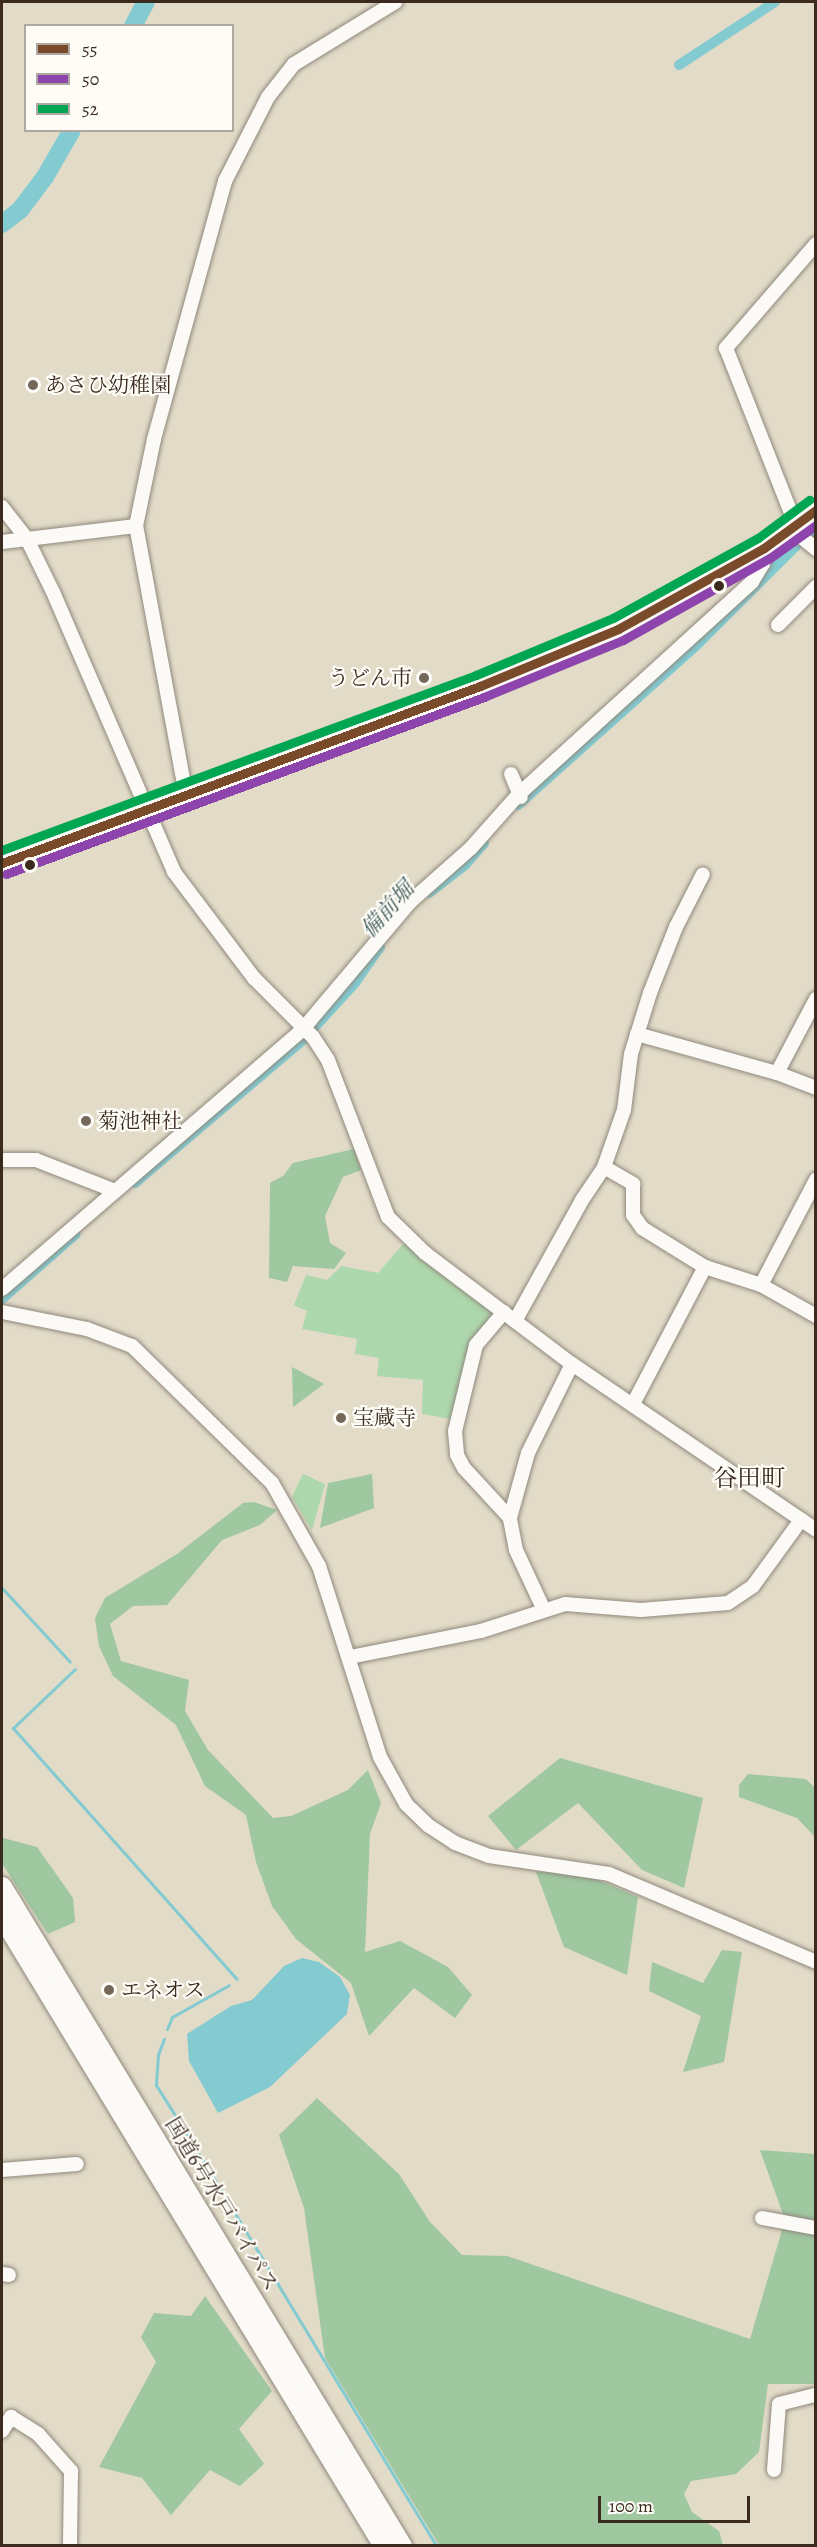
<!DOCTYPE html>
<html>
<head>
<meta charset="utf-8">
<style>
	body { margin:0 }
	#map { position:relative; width:817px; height:2547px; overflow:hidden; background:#e2dbc8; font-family:Alegreya,"Noto Serif JP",serif }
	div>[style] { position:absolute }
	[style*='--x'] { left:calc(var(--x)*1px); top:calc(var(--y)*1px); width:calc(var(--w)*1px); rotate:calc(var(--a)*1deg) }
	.green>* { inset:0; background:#add7ac }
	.forest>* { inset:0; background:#9fc7a0 }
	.water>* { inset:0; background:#83cad1 }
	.stream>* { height:3px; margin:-1.5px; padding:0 1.5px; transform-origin:1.5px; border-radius:1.5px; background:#83cad1 }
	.canal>* { height:10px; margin:-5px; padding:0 5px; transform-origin:5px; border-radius:5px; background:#83cad1 }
	.river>* { height:18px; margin:-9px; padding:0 9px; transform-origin:9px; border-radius:9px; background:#83cad1 }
	.roads { filter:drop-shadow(0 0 2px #90897d) drop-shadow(0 0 2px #90897d) }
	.minor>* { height:14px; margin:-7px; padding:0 7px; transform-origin:7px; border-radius:7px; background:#fbfaf7 }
	.highway>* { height:20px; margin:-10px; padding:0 10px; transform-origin:10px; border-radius:10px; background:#fbfaf7 }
	.bus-1>* { height:9px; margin:-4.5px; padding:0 4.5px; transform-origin:4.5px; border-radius:4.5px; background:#7a4b2a }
	.bus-2>* { height:9px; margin:-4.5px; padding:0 4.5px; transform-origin:4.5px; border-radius:4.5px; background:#8e44ad }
	.bus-3>* { height:9px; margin:-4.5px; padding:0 4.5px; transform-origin:4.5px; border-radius:4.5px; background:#00a651 }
	.dots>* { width:16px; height:16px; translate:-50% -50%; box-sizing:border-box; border:3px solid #fdfcf7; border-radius:50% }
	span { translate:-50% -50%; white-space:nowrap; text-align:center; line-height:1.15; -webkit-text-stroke:4.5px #fdfcf7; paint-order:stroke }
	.poi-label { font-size:21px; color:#3b2a1e }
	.left { translate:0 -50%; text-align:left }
	.right { translate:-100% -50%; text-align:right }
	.street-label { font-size:21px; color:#3b2a1e }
	.water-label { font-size:22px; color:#46605e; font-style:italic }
	.quarter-label { font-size:24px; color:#3b2a1e }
	.frame { position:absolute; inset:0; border:3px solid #3b2a1e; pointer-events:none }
	.legend { position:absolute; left:24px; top:24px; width:210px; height:108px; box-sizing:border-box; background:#fdfcf7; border:2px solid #afa8a0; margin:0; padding:8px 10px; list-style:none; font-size:18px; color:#3b2a1e }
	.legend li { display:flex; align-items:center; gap:12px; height:30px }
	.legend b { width:30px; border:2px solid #afa8a0 }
	.scale { position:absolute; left:598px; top:2496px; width:152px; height:27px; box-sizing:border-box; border:3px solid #3b2a1e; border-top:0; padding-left:8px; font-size:18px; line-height:21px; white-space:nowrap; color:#3b2a1e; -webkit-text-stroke:4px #fdfcf7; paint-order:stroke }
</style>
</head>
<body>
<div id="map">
	<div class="green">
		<div style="clip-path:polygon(404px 1243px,494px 1312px,478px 1332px,452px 1419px,422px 1414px,423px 1380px,377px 1376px,379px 1358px,355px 1354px,357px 1339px,302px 1329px,307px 1311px,294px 1305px,306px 1275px,327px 1280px,341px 1266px,378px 1273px)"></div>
		<div style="clip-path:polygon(303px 1474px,325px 1484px,312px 1530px,292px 1497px)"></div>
	</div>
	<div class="forest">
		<div style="clip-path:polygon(354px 1149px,361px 1170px,343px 1177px,325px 1216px,330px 1243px,346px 1253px,334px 1269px,293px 1266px,287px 1282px,269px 1278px,270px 1183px,283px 1176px,293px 1163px)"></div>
		<div style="clip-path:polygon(292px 1367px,324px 1384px,293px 1407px)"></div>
		<div style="clip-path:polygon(372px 1474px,374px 1508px,320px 1528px,328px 1483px)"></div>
		<div style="clip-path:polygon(254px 1502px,277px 1510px,260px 1525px,222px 1540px,167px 1605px,133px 1606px,110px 1624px,121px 1661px,189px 1680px,185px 1711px,208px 1750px,273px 1818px,291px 1816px,348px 1790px,368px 1770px,381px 1803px,370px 1834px,365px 1952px,400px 1941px,448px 1967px,472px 1995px,455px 2018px,414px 1988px,369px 2036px,351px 1983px,296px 1939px,272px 1906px,256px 1862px,246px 1815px,205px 1786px,176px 1725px,113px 1676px,99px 1646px,95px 1618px,105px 1598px,177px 1554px,243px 1503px)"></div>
		<div style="clip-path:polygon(560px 1758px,703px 1798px,684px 1888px,642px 1870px,578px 1803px,516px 1850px,488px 1816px)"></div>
		<div style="clip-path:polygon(748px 1774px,806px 1779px,815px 1788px,815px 1837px,797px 1818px,739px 1797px,739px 1785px)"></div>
		<div style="clip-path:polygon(3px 1838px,37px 1847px,73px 1898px,75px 1922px,48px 1934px,3px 1865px)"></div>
		<div style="clip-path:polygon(536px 1872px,582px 1873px,638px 1897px,627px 1975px,564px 1947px)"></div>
		<div style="clip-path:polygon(722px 1950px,742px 1952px,724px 2062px,683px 2072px,701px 2016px,649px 1991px,652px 1962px,703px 1983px)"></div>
		<div style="clip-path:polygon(317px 2098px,399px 2174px,430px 2222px,462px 2255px,507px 2256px,750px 2339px,785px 2220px,760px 2150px,815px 2154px,815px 2384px,768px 2384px,759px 2452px,736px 2474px,691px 2481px,684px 2494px,692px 2512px,719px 2531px,723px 2545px,439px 2545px,325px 2358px,304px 2208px,279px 2135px)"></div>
		<div style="clip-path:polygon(205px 2296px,272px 2391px,239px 2429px,264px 2464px,240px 2486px,210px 2470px,171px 2515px,142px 2478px,99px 2467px,156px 2362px,141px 2337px,154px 2313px,191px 2316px)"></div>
	</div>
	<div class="water">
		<div style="clip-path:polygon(302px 1958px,319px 1962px,340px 1977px,350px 1995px,347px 2014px,270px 2087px,218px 2113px,189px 2061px,187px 2034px,231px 2006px,252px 2000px,284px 1966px)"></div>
	</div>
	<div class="stream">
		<div style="--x:2;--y:1588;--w:100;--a:47.4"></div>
		<div style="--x:75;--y:1669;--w:86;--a:136.4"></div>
		<div style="--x:13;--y:1728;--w:336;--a:48.3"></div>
		<div style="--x:167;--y:2029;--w:13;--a:-67"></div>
		<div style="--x:172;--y:2017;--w:65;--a:-29.3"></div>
		<div style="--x:164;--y:2039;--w:17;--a:111"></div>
		<div style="--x:158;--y:2055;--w:30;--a:94"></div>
		<div style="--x:156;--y:2085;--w:73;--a:57.8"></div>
		<div style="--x:199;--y:2154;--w:458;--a:58.8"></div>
	</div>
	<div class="canal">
		<div style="--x:679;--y:65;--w:115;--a:-33.3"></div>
		<div style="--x:806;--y:536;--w:12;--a:-35"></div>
		<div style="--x:518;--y:805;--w:240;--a:-41.8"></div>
		<div style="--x:697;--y:645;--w:146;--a:-45"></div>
		<div style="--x:429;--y:893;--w:46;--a:-37.9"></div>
		<div style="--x:465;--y:865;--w:29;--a:-49"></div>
		<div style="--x:135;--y:1183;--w:222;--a:-40.4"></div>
		<div style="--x:304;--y:1039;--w:76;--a:-47.7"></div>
		<div style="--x:355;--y:983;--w:44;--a:-55.2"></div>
		<div style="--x:2;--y:1299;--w:98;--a:-41.3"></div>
	</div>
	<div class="river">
		<div style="--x:133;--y:26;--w:27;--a:-62"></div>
		<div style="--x:2;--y:224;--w:23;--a:-38"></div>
		<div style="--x:20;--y:210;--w:41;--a:-52.9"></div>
		<div style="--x:45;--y:177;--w:54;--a:-60.1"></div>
	</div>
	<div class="roads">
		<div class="minor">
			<div style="--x:816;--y:244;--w:138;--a:130.9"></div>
			<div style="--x:726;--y:348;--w:202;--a:68.5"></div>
			<div style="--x:800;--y:536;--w:21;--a:39"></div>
			<div style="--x:2;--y:507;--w:41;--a:52"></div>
			<div style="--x:27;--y:539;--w:59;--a:63.9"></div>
			<div style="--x:53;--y:592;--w:305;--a:66.6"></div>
			<div style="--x:174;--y:872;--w:133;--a:53"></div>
			<div style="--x:254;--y:978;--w:83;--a:45"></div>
			<div style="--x:313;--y:1037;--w:27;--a:57"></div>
			<div style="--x:328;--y:1060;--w:168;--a:69.1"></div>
			<div style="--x:388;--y:1217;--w:52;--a:44.2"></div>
			<div style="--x:425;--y:1253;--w:184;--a:37.1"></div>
			<div style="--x:572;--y:1364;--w:295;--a:34.2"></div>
			<div style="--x:2;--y:542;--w:135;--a:-6.8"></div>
			<div style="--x:778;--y:625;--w:54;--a:-45"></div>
			<div style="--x:511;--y:774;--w:25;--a:67"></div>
			<div style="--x:186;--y:795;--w:274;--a:-100.5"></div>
			<div style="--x:136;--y:526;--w:89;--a:-78.3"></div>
			<div style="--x:154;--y:439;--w:268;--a:-74.6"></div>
			<div style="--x:225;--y:181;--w:94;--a:-62.9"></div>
			<div style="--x:268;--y:97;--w:42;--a:-51.8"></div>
			<div style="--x:294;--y:64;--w:119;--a:-31.5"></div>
			<div style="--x:637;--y:1034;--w:145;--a:15.6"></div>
			<div style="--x:777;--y:1073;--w:42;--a:21"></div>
			<div style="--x:777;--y:1073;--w:84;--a:-62.2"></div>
			<div style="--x:2;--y:1160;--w:34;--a:0"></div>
			<div style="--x:36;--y:1160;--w:83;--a:21.3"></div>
			<div style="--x:604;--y:1167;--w:34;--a:30"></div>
			<div style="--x:633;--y:1184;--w:31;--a:90"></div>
			<div style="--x:633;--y:1215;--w:16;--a:55"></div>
			<div style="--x:642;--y:1228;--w:74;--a:31.8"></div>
			<div style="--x:705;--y:1267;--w:59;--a:17.8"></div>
			<div style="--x:761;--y:1285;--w:63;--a:29.4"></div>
			<div style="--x:761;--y:1285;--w:119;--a:-62.4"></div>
			<div style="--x:2;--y:1289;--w:398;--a:-40.8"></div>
			<div style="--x:303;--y:1029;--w:166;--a:-49.9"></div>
			<div style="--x:410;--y:902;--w:81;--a:-41.5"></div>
			<div style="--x:471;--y:848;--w:72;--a:-48.4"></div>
			<div style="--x:519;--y:794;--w:315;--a:-42.3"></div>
			<div style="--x:752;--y:582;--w:21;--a:-59"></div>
			<div style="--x:763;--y:564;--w:16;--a:-86"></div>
			<div style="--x:2;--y:1312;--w:87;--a:11.3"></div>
			<div style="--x:87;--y:1329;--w:48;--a:20.7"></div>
			<div style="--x:132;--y:1346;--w:196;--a:44.4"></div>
			<div style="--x:272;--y:1483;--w:95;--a:60.5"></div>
			<div style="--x:319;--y:1566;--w:201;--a:72.3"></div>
			<div style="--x:380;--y:1757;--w:54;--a:61"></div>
			<div style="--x:406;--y:1804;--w:32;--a:44"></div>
			<div style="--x:429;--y:1826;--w:31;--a:33"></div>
			<div style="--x:455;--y:1843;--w:36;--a:21"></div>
			<div style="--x:489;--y:1856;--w:121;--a:8.5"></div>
			<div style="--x:609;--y:1874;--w:225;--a:23"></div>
			<div style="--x:504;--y:1312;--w:43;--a:130.3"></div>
			<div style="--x:476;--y:1345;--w:89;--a:103.7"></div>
			<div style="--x:455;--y:1431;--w:24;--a:85"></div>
			<div style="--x:457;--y:1455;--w:15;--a:62"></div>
			<div style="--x:464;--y:1468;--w:68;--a:47.4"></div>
			<div style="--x:515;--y:1321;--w:138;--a:-61"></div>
			<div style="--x:582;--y:1200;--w:40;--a:-56"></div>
			<div style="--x:604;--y:1167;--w:60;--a:-70.7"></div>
			<div style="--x:624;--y:1110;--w:56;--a:-82.9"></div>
			<div style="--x:631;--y:1054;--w:64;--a:-72.7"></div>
			<div style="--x:650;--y:993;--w:71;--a:-68.5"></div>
			<div style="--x:676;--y:927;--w:59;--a:-63"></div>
			<div style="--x:633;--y:1404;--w:155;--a:-62.3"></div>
			<div style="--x:543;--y:1608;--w:64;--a:-115"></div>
			<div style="--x:516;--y:1550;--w:33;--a:-101"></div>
			<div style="--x:510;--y:1518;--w:67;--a:-74.5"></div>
			<div style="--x:528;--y:1453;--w:99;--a:-63.7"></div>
			<div style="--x:350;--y:1657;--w:134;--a:-11.2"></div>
			<div style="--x:481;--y:1631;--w:88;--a:-17.8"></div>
			<div style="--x:565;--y:1604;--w:76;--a:4.5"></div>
			<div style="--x:641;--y:1610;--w:87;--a:-4.6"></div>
			<div style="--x:728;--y:1603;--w:30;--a:-34"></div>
			<div style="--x:753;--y:1586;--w:82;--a:-54"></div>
			<div style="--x:2;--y:2170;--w:75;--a:-4.6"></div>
			<div style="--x:762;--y:2218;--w:55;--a:10.5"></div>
			<div style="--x:2;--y:2274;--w:7;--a:8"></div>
			<div style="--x:2;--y:2431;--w:17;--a:-57"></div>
			<div style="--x:11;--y:2417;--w:32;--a:32"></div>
			<div style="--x:38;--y:2434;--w:50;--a:48.3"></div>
			<div style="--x:71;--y:2471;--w:75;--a:90.8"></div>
			<div style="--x:774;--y:2470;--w:66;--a:-85.7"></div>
			<div style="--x:779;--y:2404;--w:38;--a:-14"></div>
		</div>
		<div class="highway">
			<div style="--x:2;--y:863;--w:510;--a:-20.32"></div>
			<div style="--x:480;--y:686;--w:149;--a:-22.4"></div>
			<div style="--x:618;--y:629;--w:167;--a:-29"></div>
			<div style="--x:764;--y:548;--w:64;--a:-36.2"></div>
			<div style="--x:2;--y:1887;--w:771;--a:58.74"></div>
			<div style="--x:2;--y:1916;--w:737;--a:58.77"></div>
		</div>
	</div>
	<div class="bus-1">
		<div style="--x:2;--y:863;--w:510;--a:-20.32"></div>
		<div style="--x:480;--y:686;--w:149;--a:-22.4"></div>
		<div style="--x:618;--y:629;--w:167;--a:-29"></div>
		<div style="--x:764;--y:548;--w:64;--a:-36.2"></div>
	</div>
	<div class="bus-2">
		<div style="--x:6;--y:874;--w:510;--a:-20.32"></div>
		<div style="--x:484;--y:697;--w:150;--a:-22.3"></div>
		<div style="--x:623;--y:640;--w:168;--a:-29.2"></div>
		<div style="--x:770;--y:558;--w:57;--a:-35.7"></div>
	</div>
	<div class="bus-3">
		<div style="--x:2;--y:850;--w:505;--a:-20.26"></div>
		<div style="--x:476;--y:675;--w:148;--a:-22.6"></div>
		<div style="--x:613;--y:618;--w:166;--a:-28.9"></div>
		<div style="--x:758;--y:538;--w:64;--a:-36.7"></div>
	</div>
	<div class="dots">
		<div style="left:33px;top:385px;background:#75685a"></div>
		<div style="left:719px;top:586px;background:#3b2a1e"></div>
		<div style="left:424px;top:678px;background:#75685a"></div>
		<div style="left:30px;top:865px;background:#3b2a1e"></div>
		<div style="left:86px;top:1121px;background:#75685a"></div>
		<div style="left:341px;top:1418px;background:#75685a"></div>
		<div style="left:109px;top:1990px;background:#75685a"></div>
	</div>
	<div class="poi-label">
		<span class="left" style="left:45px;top:385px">あさひ幼稚園</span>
		<span class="right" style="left:412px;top:678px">うどん市</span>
		<span class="left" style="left:98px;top:1121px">菊池神社</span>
		<span class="left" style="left:353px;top:1418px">宝蔵寺</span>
		<span class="left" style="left:121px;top:1990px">エネオス</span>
	</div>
	<div class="street-label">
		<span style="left:222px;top:2204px;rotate:59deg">国道6号水戸バイパス</span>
	</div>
	<div class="water-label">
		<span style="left:388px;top:910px;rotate:-48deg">備前堀</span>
	</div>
	<div class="quarter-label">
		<span style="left:749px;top:1479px">谷田町</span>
	</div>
	<div class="frame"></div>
	<ul class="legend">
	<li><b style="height:8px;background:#7a4b2a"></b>55</li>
	<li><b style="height:8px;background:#8e44ad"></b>50</li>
	<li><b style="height:8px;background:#00a651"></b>52</li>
	</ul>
	<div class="scale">100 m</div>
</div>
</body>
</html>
